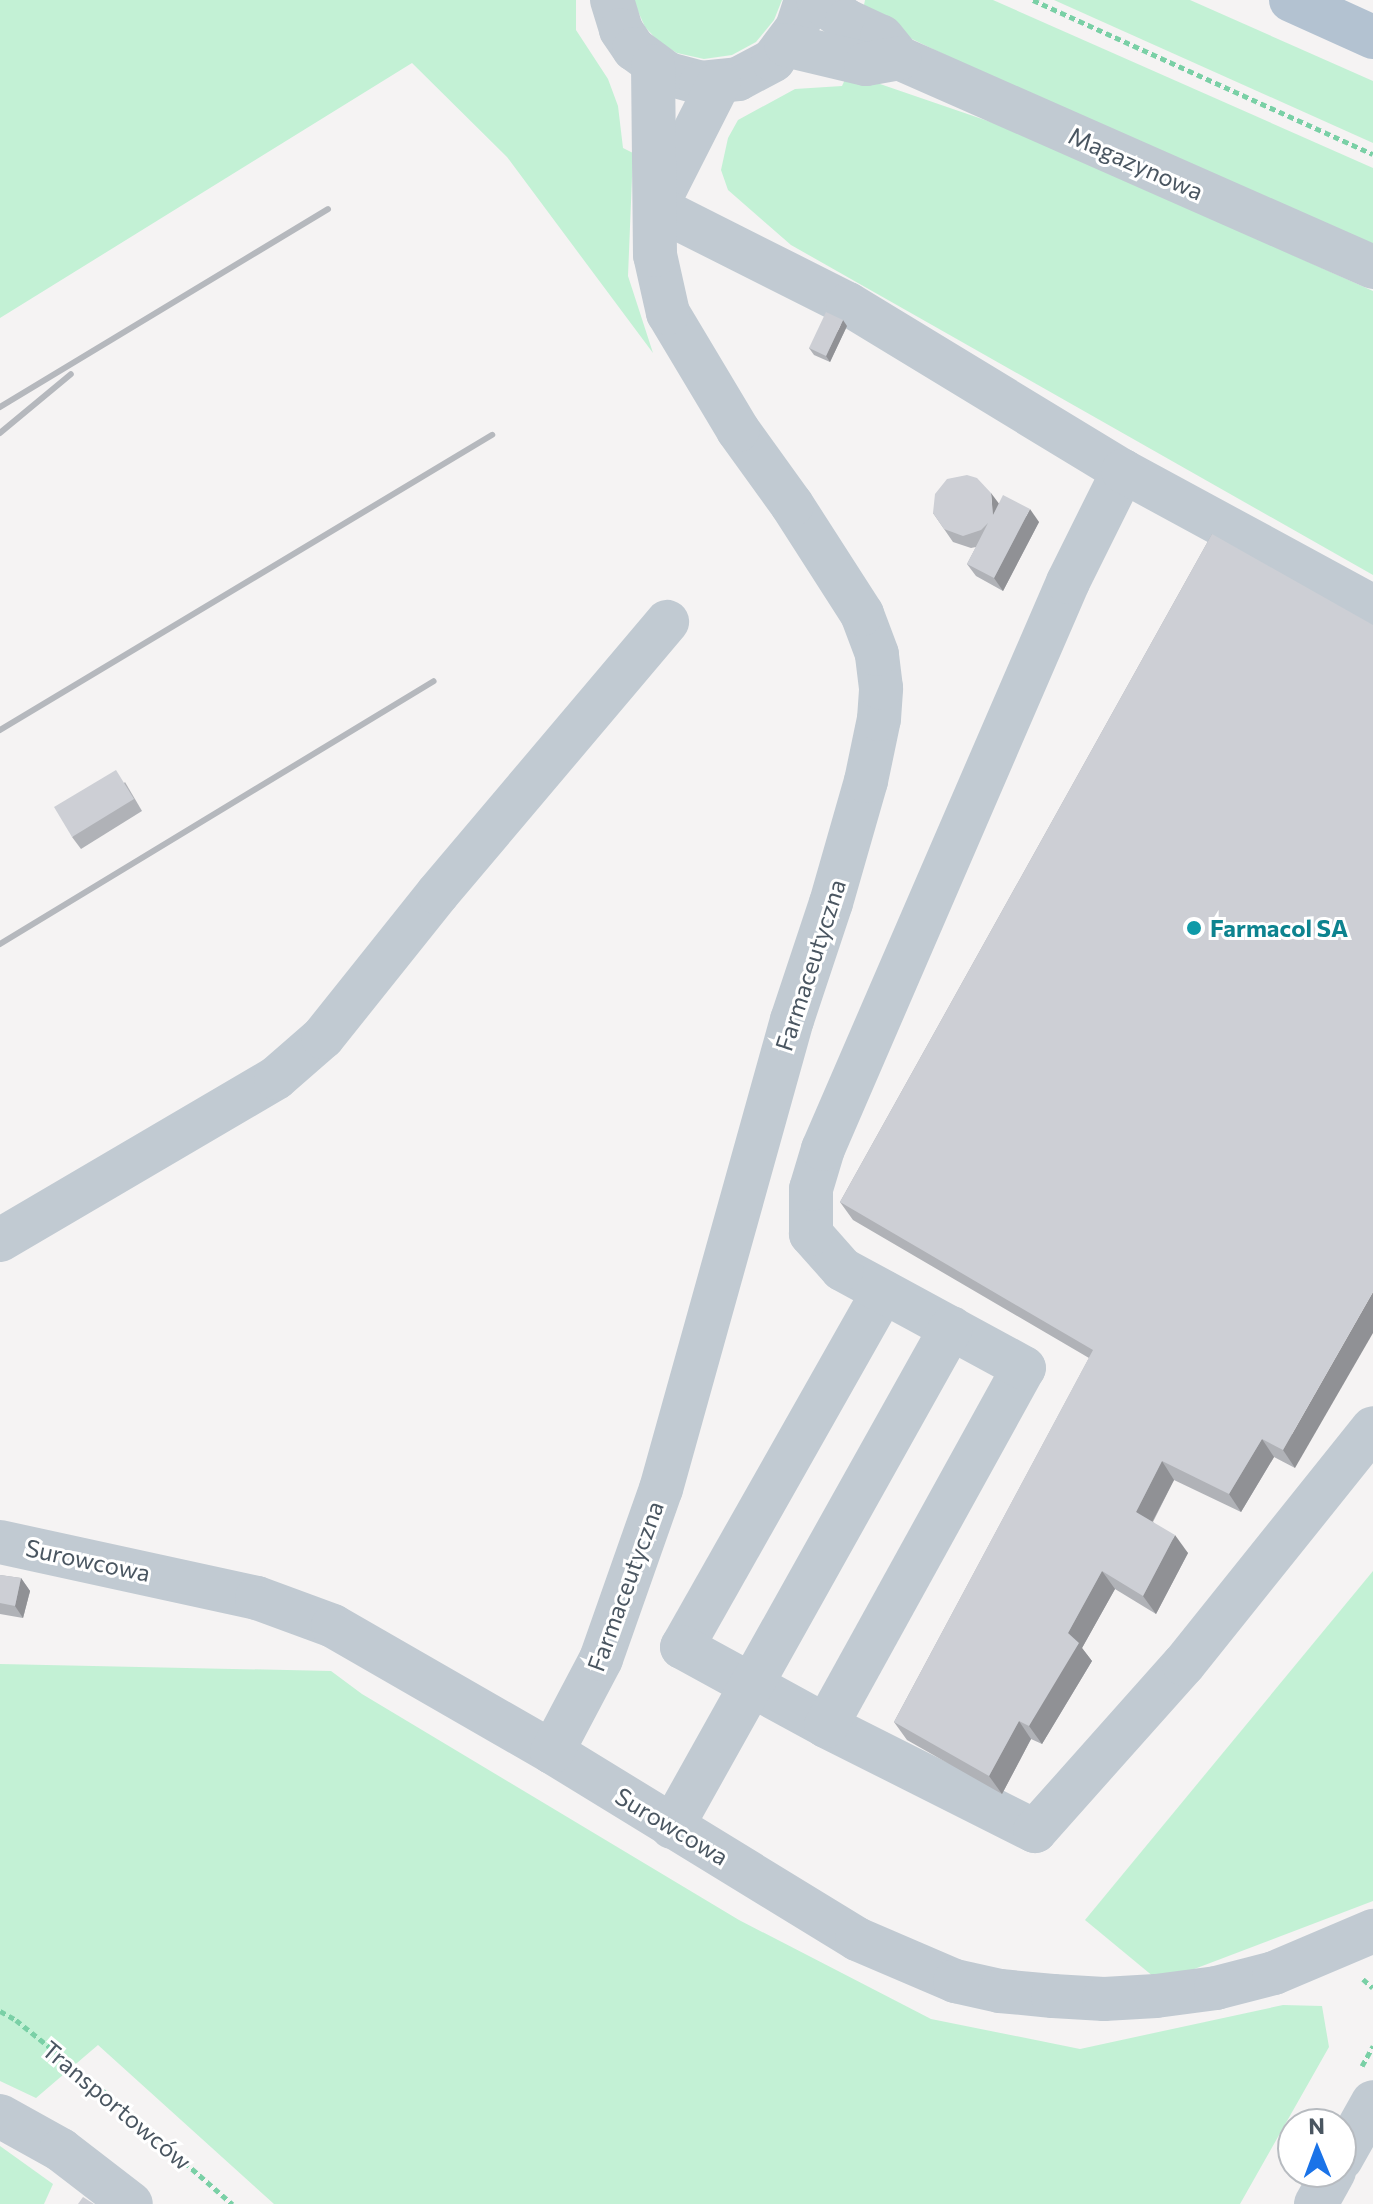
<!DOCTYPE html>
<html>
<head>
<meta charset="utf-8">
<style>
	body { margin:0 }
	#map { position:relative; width:1373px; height:2204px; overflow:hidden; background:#f5f3f3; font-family:Commissioner,sans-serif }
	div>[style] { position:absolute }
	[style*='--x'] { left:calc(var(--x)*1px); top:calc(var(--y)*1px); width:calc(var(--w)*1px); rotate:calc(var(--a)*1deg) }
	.green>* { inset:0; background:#c3f1d5 }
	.path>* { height:5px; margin-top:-2.5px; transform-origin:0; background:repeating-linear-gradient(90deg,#7ad0a6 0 6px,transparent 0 10px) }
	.minor>* { height:44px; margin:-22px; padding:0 22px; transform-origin:22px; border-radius:22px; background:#c1cad2 }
	.major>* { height:44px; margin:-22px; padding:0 22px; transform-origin:22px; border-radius:22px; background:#b3c2d1 }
	.rail>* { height:6px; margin:-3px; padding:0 3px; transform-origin:3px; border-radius:3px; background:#b5b8bd }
	.wall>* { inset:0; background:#b0b2b7 }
	.shaded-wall>* { inset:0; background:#909195 }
	.building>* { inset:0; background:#cdcfd5 }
	.dots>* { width:22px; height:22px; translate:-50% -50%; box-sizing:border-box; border:4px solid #fff; border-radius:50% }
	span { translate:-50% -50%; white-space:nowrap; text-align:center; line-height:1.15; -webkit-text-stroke:6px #fff; paint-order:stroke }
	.street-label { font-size:24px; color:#4a5661 }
	.culture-label { font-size:24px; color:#0d838f; font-weight:700 }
	.left { translate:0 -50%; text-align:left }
	.north { position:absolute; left:1277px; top:2108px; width:80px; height:80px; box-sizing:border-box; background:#fff; border:2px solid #b7bbc0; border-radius:50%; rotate:359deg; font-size:22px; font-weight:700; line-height:32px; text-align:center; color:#4a5661 }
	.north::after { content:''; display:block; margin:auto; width:28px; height:36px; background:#1a73e8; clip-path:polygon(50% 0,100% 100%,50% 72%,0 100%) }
</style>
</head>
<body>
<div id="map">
	<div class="green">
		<div style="clip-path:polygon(0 0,576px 0,576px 30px,608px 79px,618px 106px,623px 148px,633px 153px,628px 276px,653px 353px,507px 157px,412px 63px,0 318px)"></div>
		<div style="clip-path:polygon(633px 0,782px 0,774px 20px,756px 42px,732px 55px,704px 59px,677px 53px,659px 42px,645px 27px)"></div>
		<div style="clip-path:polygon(865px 0,993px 0,1373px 168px,1373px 248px,1018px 90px,862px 15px)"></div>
		<div style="clip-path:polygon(1054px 0,1190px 0,1373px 81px,1373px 143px)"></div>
		<div style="clip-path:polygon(848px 73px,1017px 131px,1373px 291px,1373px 575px,791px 245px,728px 190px,721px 170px,728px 138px,738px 120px,795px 89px,842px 86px)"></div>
		<div style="clip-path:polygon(1373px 1571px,1373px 1901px,1160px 1982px,1085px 1920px)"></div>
		<div style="clip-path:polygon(0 1664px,331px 1671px,362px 1694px,739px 1920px,931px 2019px,1080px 2049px,1283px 2005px,1322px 2006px,1329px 2047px,1240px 2204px,274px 2204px,98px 2045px,36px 2098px,0 2081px)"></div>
		<div style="clip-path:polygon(0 2146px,53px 2184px,44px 2204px,0 2204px)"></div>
	</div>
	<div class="path">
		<div style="--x:1033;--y:0;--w:373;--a:24.4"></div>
		<div style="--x:1363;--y:1979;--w:13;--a:42"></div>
		<div style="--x:0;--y:2011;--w:18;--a:29"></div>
		<div style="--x:16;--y:2020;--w:100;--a:38.9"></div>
		<div style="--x:94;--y:2083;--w:184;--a:41.2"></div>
		<div style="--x:1362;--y:2066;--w:23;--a:-61"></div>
	</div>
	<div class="minor">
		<div style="--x:612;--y:0;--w:31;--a:73"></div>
		<div style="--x:621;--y:30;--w:23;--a:56"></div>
		<div style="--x:634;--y:49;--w:42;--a:36.3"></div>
		<div style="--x:668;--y:74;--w:34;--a:15"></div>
		<div style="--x:701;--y:83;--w:37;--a:-6"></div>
		<div style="--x:738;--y:79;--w:40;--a:-28"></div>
		<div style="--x:773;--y:60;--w:40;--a:-53"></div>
		<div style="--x:797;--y:28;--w:29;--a:-72"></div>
		<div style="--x:818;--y:0;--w:36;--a:36"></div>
		<div style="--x:847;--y:21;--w:38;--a:25"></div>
		<div style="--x:882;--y:37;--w:27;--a:51"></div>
		<div style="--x:899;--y:58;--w:518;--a:23.79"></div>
		<div style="--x:786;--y:45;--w:82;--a:13.4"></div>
		<div style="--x:866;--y:64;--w:34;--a:-10"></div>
		<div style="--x:657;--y:205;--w:137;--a:-63.1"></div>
		<div style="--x:655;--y:207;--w:216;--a:26.7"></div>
		<div style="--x:848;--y:304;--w:322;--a:31.3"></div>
		<div style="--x:0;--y:1240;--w:320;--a:-30.4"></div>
		<div style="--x:276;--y:1078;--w:62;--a:-41.1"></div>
		<div style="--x:323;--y:1037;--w:184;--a:-51.4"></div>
		<div style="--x:438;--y:893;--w:355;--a:-49.8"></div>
		<div style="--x:883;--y:1292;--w:408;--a:119.5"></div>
		<div style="--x:682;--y:1647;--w:164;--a:28.7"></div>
		<div style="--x:826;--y:1726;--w:234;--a:26.7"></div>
		<div style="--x:1035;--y:1831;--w:224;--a:-48.3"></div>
		<div style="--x:1184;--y:1664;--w:302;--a:-51.3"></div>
		<div style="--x:0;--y:1542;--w:263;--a:12.3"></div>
		<div style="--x:257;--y:1598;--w:81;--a:20.2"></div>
		<div style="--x:333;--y:1626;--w:253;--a:29.9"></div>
		<div style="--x:552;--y:1752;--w:358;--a:31.5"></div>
		<div style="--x:857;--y:1939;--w:107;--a:23.2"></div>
		<div style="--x:955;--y:1981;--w:46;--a:12.5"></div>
		<div style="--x:1000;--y:1991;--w:53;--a:5.4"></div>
		<div style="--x:1053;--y:1996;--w:51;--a:3.4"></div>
		<div style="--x:1104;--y:1999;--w:52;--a:-3.3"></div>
		<div style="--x:1156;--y:1996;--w:61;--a:-7.6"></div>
		<div style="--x:1216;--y:1988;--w:60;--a:-14.5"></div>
		<div style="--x:1274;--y:1973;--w:108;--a:-23"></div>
		<div style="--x:826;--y:1726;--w:409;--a:-61.1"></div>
		<div style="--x:1024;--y:1368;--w:207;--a:-151.5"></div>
		<div style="--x:842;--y:1269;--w:47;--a:-131.5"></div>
		<div style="--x:811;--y:1234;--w:45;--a:-90"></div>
		<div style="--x:811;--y:1189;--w:42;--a:-73.3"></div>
		<div style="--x:823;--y:1149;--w:618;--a:-66.63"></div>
		<div style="--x:1068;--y:582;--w:124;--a:-63.6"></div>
		<div style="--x:1123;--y:471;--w:285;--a:28.5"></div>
		<div style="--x:552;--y:1752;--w:105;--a:-62.2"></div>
		<div style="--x:601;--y:1659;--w:180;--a:-70.6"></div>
		<div style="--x:661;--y:1489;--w:487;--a:-74.4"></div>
		<div style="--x:792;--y:1020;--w:123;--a:-71.6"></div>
		<div style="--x:831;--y:903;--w:127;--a:-74"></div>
		<div style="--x:866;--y:781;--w:63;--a:-78.2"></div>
		<div style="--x:879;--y:719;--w:31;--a:-86"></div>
		<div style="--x:881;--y:688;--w:34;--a:-97"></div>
		<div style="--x:877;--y:654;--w:43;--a:-110.6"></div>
		<div style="--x:862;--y:614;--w:130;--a:-122.7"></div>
		<div style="--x:792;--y:505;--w:92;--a:-125.8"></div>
		<div style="--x:738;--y:430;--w:136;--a:-120.9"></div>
		<div style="--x:668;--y:313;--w:59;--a:-102.6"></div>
		<div style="--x:655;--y:255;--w:189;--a:-90.6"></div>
		<div style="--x:672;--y:1827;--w:572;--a:-60.79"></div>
		<div style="--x:0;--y:2116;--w:70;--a:29.1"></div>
		<div style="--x:61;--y:2150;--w:88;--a:37.6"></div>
		<div style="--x:1341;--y:2159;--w:65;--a:-60.7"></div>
		<div style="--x:1316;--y:2204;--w:37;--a:-61"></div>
	</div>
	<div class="major">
		<div style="--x:1291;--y:0;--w:90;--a:24.3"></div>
	</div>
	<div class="rail">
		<div style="--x:0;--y:407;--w:383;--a:-31.1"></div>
		<div style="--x:0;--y:433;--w:92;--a:-39.7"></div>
		<div style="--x:0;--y:730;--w:574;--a:-30.95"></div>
		<div style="--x:0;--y:944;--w:507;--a:-31.22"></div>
	</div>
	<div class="wall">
		<div style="clip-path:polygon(847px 326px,830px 362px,814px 355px,809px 348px)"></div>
		<div style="clip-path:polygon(999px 504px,1039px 522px,1003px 591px,976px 576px,967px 564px,976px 547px,971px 548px,953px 542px,933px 513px)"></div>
		<div style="clip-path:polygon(1212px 534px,1295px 1468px,1274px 1457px,1241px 1512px,1174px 1480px,1153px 1522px,1188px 1553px,1156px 1614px,1115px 1589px,1082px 1648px,1092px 1661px,1042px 1744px,1031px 1739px,1002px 1794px,907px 1740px,894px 1722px,1089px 1358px,853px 1220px,840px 1202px)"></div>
		<div style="clip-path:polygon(125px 782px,142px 811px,81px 849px,72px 837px)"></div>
		<div style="clip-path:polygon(0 1575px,21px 1578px,30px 1591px,23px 1618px,0 1614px)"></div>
	</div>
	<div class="shaded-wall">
		<div style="clip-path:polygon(843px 320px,847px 326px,830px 362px,826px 356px)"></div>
		<div style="clip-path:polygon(991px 493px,1000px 505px,993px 515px)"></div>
		<div style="clip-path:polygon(1030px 509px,1039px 522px,1003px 591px,994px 578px)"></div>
		<div style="clip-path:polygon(1373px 1292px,1373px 1333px,1295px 1468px,1283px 1450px)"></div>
		<div style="clip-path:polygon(1262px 1439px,1274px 1457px,1241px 1512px,1229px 1494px)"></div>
		<div style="clip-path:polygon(1162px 1461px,1174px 1480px,1148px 1530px,1136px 1512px)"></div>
		<div style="clip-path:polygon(1175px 1535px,1188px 1553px,1156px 1614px,1143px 1596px)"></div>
		<div style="clip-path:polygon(1102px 1571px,1115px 1589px,1082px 1648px,1092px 1661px,1042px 1744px,1029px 1726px,1068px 1633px)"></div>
		<div style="clip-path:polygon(21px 1578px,30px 1591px,23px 1618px,15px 1606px)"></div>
		<div style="clip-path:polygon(1019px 1721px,1031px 1739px,1002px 1794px,989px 1776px)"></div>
	</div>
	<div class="building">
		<div style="clip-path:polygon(826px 312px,843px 320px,826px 356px,809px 348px)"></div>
		<div style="clip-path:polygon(967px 475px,977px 478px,991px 493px,993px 515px,1003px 495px,1030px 509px,994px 578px,967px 564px,988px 523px,981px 530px,963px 536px,944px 529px,933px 513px,935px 494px,947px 479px)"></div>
		<div style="clip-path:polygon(1212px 534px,1373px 625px,1373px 1292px,1283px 1450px,1262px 1439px,1229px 1494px,1162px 1461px,1136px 1512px,1175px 1535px,1143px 1596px,1102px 1571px,1068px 1633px,1079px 1643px,1029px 1726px,1019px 1721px,989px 1776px,894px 1722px,1093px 1350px,840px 1202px)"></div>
		<div style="clip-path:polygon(116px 770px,134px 799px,72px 837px,54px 807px)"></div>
		<div style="clip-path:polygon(0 1575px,21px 1578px,15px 1606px,0 1603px)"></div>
		<div style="clip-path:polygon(83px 2197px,94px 2204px,78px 2204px)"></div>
	</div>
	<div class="dots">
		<div style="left:1194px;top:928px;background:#0f9aa8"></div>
	</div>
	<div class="street-label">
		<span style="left:1136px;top:163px;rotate:24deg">Magazynowa</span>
		<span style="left:810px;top:965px;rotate:-72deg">Farmaceutyczna</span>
		<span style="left:88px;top:1560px;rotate:12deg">Surowcowa</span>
		<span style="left:625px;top:1586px;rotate:-70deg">Farmaceutyczna</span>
		<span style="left:672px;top:1826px;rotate:31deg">Surowcowa</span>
		<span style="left:117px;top:2105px;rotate:40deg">Transportowców</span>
	</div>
	<div class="culture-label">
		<span class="left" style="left:1210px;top:928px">Farmacol SA</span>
	</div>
	<div class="north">N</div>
</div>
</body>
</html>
